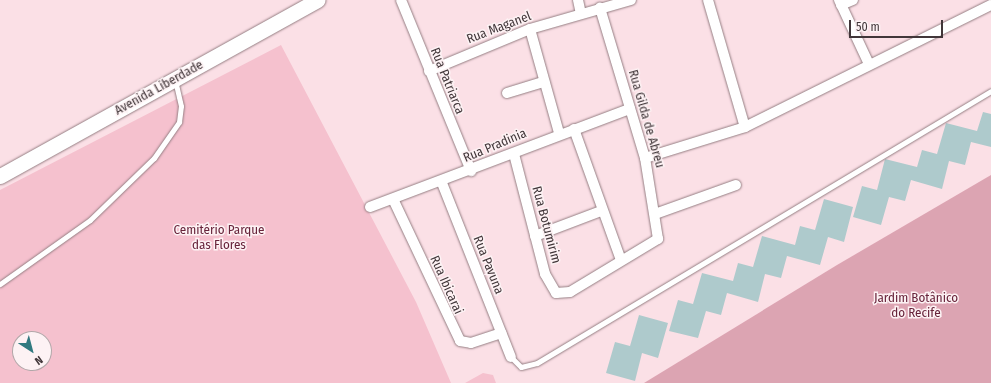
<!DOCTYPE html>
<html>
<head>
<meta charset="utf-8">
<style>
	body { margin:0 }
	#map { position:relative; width:991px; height:383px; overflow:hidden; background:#fbe0e6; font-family:"Fira Sans Condensed",sans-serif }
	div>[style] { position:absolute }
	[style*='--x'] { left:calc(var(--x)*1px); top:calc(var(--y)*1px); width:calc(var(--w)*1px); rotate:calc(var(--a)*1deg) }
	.green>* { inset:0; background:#f5c1ce }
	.forest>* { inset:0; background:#dca4b2 }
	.building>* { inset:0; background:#aecacc }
	.roads { filter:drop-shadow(0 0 1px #957e83) drop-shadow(0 0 1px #957e83) }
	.lane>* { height:5px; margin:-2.5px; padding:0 2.5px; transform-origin:2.5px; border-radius:2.5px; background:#fff }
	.street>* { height:10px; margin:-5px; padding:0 5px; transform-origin:5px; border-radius:5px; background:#fff }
	.secondary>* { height:15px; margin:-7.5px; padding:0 7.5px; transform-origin:7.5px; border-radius:7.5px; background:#fff }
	span { translate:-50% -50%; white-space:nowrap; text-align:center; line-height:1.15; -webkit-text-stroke:3px #fdf2f4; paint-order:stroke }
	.street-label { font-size:13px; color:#413639 }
	.park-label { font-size:13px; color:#68243b }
	.north { position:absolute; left:12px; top:331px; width:40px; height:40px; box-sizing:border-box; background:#fdf2f4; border:1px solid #b2a7a9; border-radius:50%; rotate:144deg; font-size:11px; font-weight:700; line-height:16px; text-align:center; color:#413639 }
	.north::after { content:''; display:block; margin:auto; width:14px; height:18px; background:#317a80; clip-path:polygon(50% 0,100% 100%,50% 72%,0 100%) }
	.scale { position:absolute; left:849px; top:20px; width:94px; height:18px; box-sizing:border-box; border:2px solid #413639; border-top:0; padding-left:5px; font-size:12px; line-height:14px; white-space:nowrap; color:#413639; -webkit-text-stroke:3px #fdf2f4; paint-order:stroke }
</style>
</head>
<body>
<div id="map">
	<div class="green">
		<div style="clip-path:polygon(evenodd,281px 45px,416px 302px,451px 383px,0 383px,0 190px,281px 45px,20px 339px,44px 339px,44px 363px,20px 363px,20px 339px)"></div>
		<div style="clip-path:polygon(483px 373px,493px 375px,496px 383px,465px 383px)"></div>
	</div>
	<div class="forest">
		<div style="clip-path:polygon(991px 175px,991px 383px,644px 383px,837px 265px)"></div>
	</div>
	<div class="building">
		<div style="clip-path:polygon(983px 112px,991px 114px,991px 147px,971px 142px,965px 165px,949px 161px,942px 189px,911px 180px,905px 201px,889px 197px,881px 225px,853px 217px,862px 186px,877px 190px,885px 159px,917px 167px,922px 150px,937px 154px,946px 123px,977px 131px)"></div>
		<div style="clip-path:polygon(824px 199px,853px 207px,844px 242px,828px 237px,820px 265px,787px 256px,781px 278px,765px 274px,758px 302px,727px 293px,721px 315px,706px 311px,698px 338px,669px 331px,678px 300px,693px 304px,702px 273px,733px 281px,738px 263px,753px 267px,762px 236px,795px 245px,800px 226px,815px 230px)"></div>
		<div style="clip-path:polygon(639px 315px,668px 323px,658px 358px,642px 353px,635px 381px,606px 373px,615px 342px,630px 346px)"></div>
	</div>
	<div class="roads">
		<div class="lane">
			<div style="--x:0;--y:284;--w:110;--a:-35.4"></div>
			<div style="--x:90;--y:220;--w:89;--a:-44.1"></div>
			<div style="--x:154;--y:158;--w:44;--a:-55.2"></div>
			<div style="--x:179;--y:122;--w:16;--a:-83"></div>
			<div style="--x:181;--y:106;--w:26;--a:-103"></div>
			<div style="--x:511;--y:357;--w:14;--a:45"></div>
			<div style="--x:521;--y:367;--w:16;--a:-14"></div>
			<div style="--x:537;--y:363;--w:529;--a:-30.93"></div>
		</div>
		<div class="street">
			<div style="--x:401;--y:0;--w:185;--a:67.7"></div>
			<div style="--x:578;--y:0;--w:14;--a:78"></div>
			<div style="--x:708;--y:0;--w:132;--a:73.8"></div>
			<div style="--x:839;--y:0;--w:71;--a:64.9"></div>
			<div style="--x:841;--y:5;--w:13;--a:-23"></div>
			<div style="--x:530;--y:29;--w:108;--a:74.4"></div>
			<div style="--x:429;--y:71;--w:109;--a:-22.6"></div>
			<div style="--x:530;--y:29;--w:105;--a:-16"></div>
			<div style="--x:507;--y:93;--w:39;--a:-17"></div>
			<div style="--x:574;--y:129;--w:139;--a:70.3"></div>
			<div style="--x:514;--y:154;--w:124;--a:75.5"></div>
			<div style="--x:545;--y:274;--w:22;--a:60"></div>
			<div style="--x:556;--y:293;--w:14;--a:-4"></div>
			<div style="--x:570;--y:292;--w:103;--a:-31.1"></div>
			<div style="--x:658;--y:239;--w:82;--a:-99.1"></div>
			<div style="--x:645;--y:158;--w:157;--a:-106.7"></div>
			<div style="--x:645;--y:158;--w:105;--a:-17.2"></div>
			<div style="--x:745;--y:127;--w:275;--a:-26.4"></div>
			<div style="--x:442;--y:183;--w:187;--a:68.4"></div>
			<div style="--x:393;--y:199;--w:157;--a:64.7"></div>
			<div style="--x:460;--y:341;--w:11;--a:10"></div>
			<div style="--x:471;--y:343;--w:32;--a:-18"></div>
			<div style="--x:370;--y:207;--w:278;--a:-20.7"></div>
			<div style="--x:655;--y:214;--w:86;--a:-19.7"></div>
			<div style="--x:535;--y:236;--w:71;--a:-20.7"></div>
		</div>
		<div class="secondary">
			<div style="--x:0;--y:176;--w:363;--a:-29"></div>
		</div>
	</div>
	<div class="street-label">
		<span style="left:499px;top:28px;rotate:-21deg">Rua Maganel</span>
		<span style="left:447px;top:81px;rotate:68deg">Rua Patriarca</span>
		<span style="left:159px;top:88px;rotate:-29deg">Avenida Liberdade</span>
		<span style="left:646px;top:119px;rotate:74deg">Rua Gilda de Abreu</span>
		<span style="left:495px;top:146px;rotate:-23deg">Rua Pradinia</span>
		<span style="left:546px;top:225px;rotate:75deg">Rua Botumirim</span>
		<span style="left:488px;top:265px;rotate:68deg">Rua Pavuna</span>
		<span style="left:446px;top:285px;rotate:66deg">Rua Ibicarai</span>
	</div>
	<div class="park-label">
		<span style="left:219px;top:238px">Cemitério Parque<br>das Flores</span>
		<span style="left:916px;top:306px">Jardim Botânico<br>do Recife</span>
	</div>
	<div class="north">N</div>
	<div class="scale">50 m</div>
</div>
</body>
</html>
